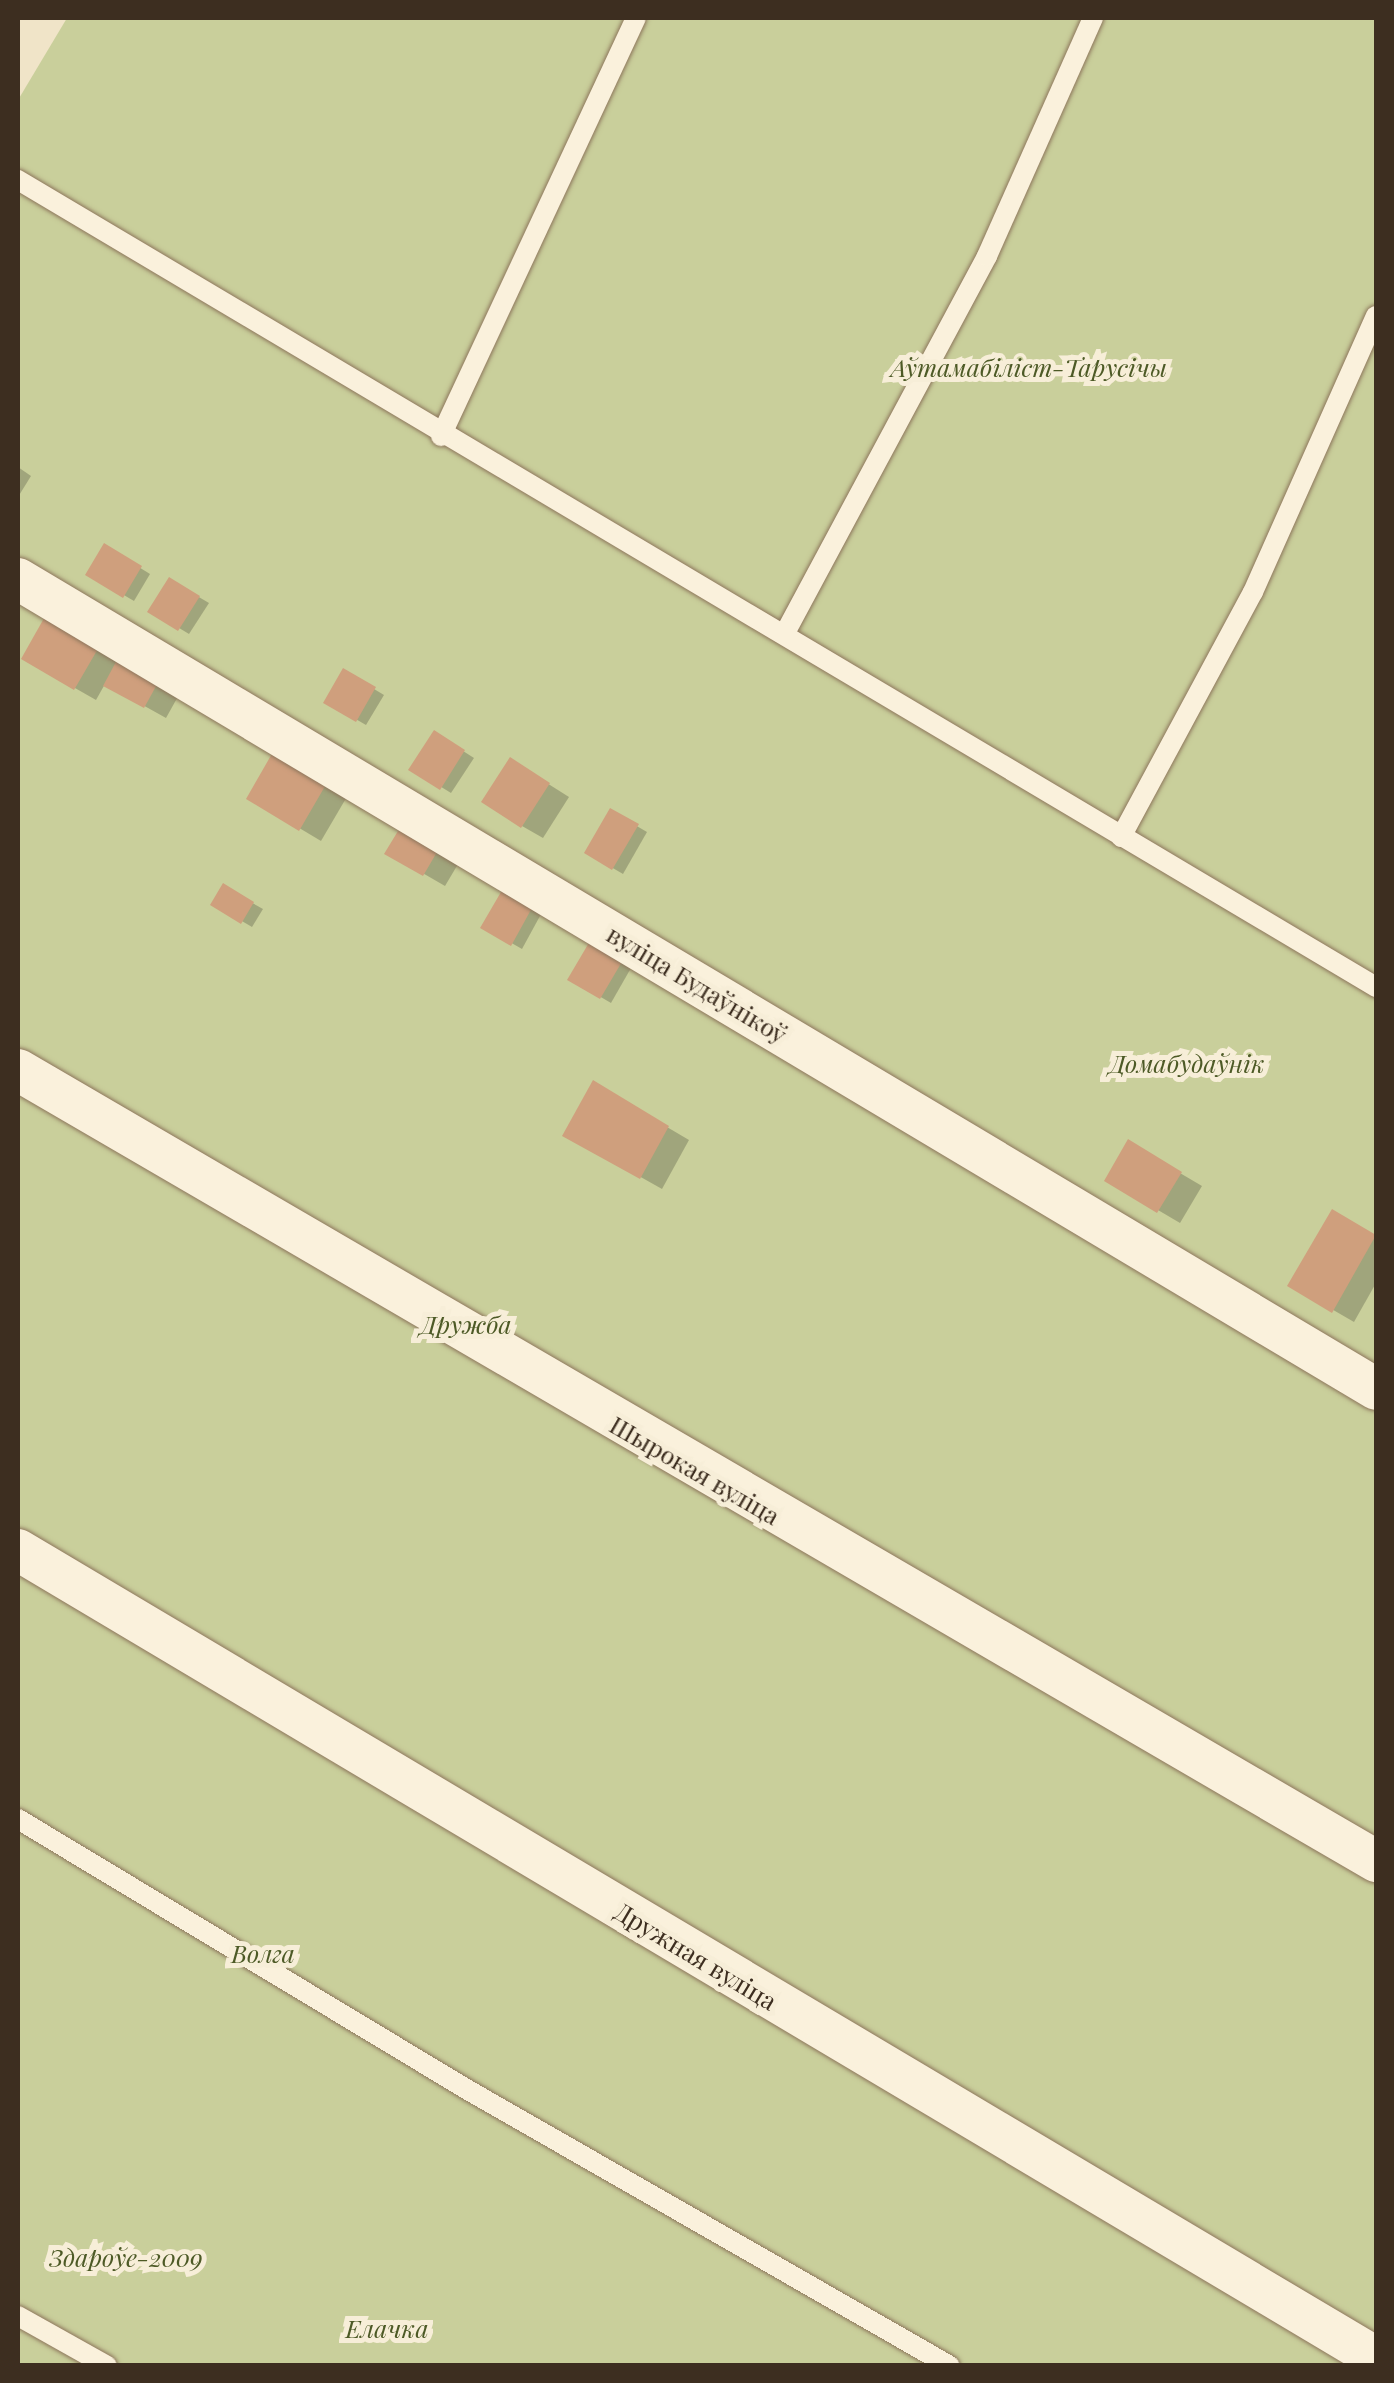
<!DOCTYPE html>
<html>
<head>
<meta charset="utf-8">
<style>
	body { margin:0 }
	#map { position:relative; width:1394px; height:2383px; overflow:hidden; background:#f0e4c8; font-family:"Playfair Display",serif }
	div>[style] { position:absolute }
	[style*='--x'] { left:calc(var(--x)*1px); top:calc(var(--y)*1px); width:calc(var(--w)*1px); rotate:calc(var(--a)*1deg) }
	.green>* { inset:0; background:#c9cf9b }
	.shadow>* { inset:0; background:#0003 }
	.building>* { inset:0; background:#cf9f7d }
	.roads { filter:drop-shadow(0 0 2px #8d765c) drop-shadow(0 0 2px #8d765c) }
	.service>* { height:20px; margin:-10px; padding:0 10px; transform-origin:10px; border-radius:10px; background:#faf1dc }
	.minor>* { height:42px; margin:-21px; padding:0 21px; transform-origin:21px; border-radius:21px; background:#faf1dc }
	span { translate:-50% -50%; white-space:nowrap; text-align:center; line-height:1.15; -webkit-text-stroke:10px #f7eed8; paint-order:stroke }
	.park-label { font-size:25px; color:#4d5a26; font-style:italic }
	.street-label { font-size:25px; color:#3d2e20 }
	.frame { position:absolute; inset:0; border:20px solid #3d2e20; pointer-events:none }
</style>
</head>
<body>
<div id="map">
	<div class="green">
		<div style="clip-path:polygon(67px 18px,1376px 18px,1376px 2365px,18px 2366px,18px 100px)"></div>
	</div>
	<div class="shadow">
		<div style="clip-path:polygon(18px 467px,31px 476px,18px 497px)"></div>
		<div style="clip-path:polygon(105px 546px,150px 574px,134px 601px,88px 574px)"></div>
		<div style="clip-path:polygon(170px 580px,209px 603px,189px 634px,151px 611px)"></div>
		<div style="clip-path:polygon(53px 607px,185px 684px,166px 718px,105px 684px,96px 700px,24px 659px)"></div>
		<div style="clip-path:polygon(344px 671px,384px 695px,366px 725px,326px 702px)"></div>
		<div style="clip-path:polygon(435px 733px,474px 758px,451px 793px,412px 769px)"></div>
		<div style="clip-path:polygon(282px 742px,355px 783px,321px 841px,249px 798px)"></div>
		<div style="clip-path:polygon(531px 773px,569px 797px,543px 838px,522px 826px)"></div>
		<div style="clip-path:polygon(611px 811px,647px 832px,623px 874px,587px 853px)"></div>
		<div style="clip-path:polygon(467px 849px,445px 886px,388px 853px)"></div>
		<div style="clip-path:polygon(509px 884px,546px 905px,522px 949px,484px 927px)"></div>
		<div style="clip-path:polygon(224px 887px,263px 909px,252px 927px,213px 904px)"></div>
		<div style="clip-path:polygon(591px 945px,631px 968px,611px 1003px,570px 979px)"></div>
		<div style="clip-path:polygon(594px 1084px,689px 1140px,662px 1189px,566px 1135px)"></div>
		<div style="clip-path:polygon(1129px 1143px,1202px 1186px,1180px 1223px,1107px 1180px)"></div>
		<div style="clip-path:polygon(1333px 1212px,1376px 1238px,1376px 1283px,1354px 1322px,1290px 1285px)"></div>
	</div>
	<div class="building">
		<div style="clip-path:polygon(104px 543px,142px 566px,123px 598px,85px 575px)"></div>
		<div style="clip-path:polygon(169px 577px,200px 596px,178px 631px,147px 612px)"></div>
		<div style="clip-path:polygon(52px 604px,106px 635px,74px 690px,21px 659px)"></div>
		<div style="clip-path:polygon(124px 647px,165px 670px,144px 708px,103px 686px)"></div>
		<div style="clip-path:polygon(343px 668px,376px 687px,356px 722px,323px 703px)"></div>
		<div style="clip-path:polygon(434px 730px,465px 750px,440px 790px,408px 770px)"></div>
		<div style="clip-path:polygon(281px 738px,335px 769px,299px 831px,246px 799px)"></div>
		<div style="clip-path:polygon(510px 757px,550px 783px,521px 828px,481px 802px)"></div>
		<div style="clip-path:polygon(610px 808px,639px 824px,612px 870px,584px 853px)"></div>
		<div style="clip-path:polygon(409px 813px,447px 835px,423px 876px,384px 854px)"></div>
		<div style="clip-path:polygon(508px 880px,538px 897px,511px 946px,480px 928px)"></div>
		<div style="clip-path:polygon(223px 883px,254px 902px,241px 924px,210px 905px)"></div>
		<div style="clip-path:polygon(590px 941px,623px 960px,600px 999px,567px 980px)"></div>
		<div style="clip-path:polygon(593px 1080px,669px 1126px,640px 1179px,562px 1136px)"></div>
		<div style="clip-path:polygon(1128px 1139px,1182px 1172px,1157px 1213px,1104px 1181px)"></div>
		<div style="clip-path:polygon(1332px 1209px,1376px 1235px,1332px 1313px,1287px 1286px)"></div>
	</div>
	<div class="roads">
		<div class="service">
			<div style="--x:18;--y:180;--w:1580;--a:30.72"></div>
			<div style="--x:441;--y:436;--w:461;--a:-65"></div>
			<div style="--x:785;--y:633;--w:428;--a:-61.8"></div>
			<div style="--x:987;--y:256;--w:261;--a:-66"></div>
			<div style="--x:1121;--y:837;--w:278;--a:-61.7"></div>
			<div style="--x:1253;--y:592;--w:302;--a:-66"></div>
			<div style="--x:18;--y:1819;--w:525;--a:31.06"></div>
			<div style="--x:468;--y:2090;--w:555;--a:29.8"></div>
			<div style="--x:18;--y:2316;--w:102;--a:29.3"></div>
		</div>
		<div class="minor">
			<div style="--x:18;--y:579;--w:1581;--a:30.81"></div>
			<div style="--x:18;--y:1070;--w:1572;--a:30.22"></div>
			<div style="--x:18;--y:1550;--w:1580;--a:30.75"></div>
		</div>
	</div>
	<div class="park-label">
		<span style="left:1029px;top:367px">Аўтамабіліст-Тарусічы</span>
		<span style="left:1187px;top:1063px">Домабудаўнік</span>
		<span style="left:466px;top:1324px">Дружба</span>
		<span style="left:263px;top:1953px">Волга</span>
		<span style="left:126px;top:2257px">Здароўе-2009</span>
		<span style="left:387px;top:2328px">Елачка</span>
	</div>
	<div class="street-label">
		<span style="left:697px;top:984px;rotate:31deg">вуліца Будаўнікоў</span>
		<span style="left:695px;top:1470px;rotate:30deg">Шырокая вуліца</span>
		<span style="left:696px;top:1956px;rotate:31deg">Дружная вуліца</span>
	</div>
	<div class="frame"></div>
</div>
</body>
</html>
